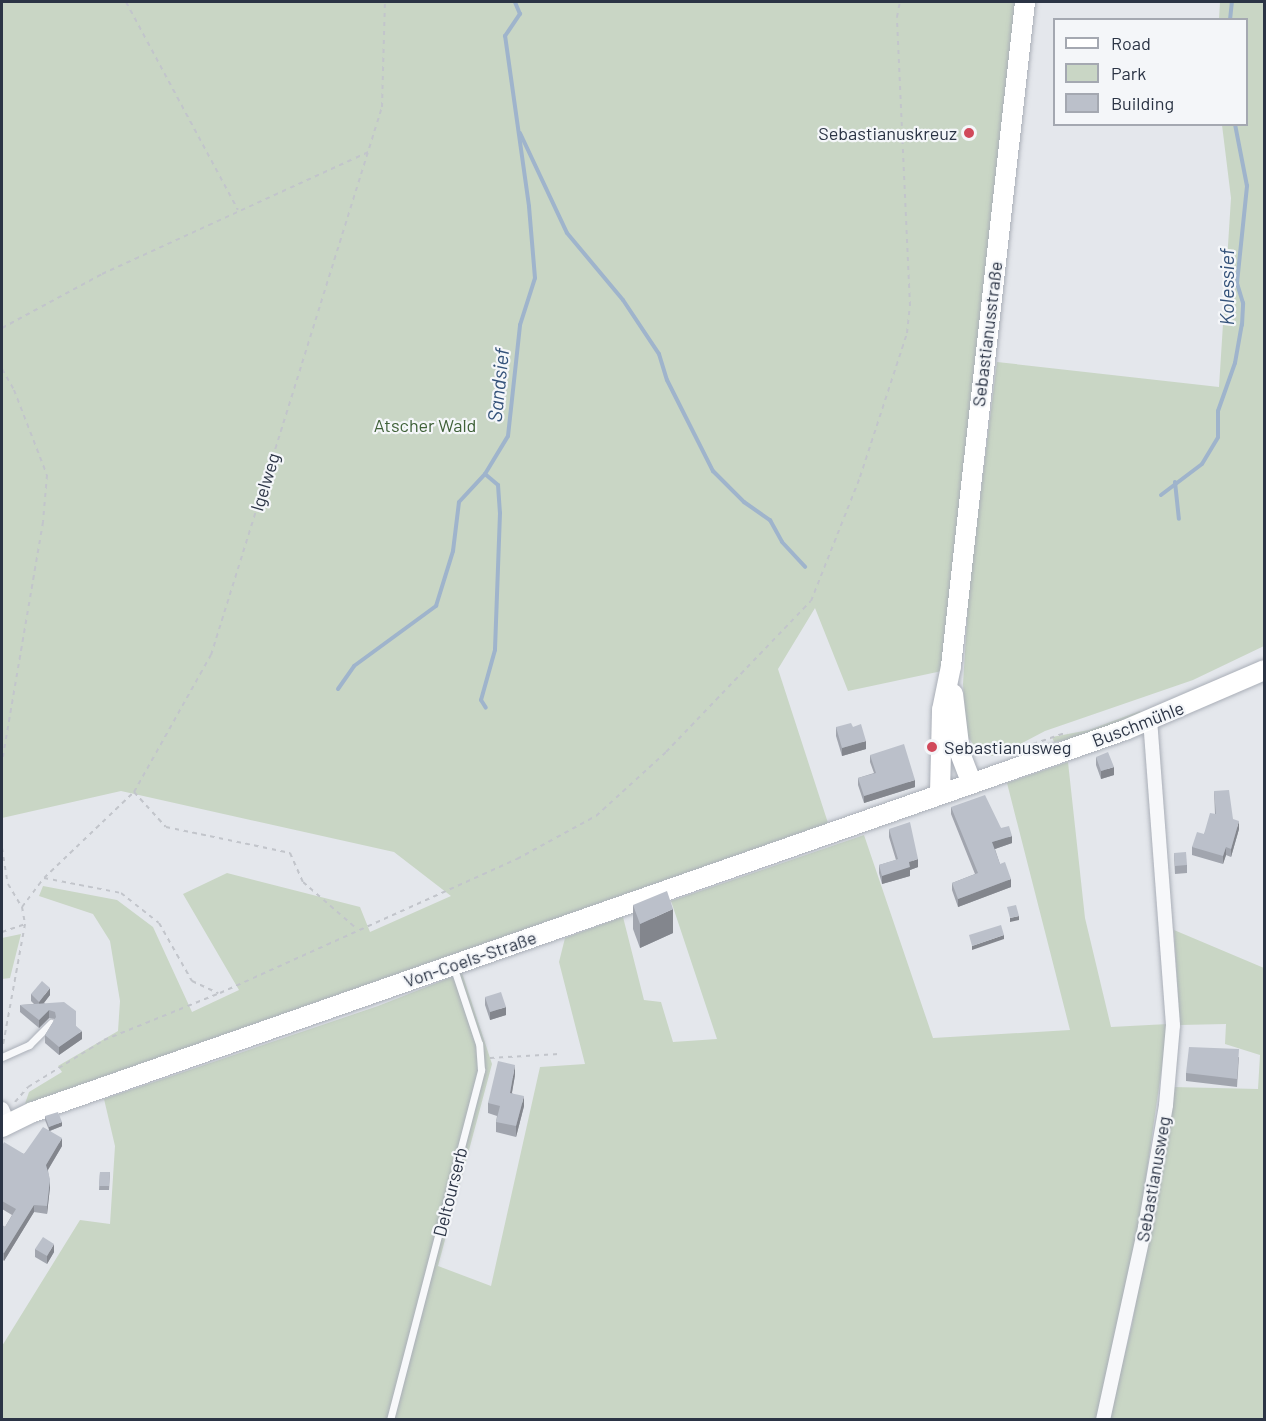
<!DOCTYPE html>
<html>
<head>
<meta charset="utf-8">
<style>
	body { margin:0 }
	#map { position:relative; width:1266px; height:1421px; overflow:hidden; background:#e4e7ec; font-family:Barlow,sans-serif }
	div>[style] { position:absolute }
	[style*='--x'] { left:calc(var(--x)*1px); top:calc(var(--y)*1px); width:calc(var(--w)*1px); rotate:calc(var(--a)*1deg) }
	.green>* { inset:0; background:#c9d6c5 }
	.stream>* { height:4px; margin:-2px; padding:0 2px; transform-origin:2px; border-radius:2px; background:#9fb4cc }
	.path>* { height:2px; margin-top:-1px; transform-origin:0; background:repeating-linear-gradient(90deg,#c2c5cb 0 4.5px,transparent 0 9px) }
	.roads { filter:drop-shadow(0 0 2px #a9aeb7) drop-shadow(0 0 2px #a9aeb7) }
	.lane>* { height:7px; margin:-3.5px; padding:0 3.5px; transform-origin:3.5px; border-radius:3.5px; background:#f7f8fa }
	.street>* { height:14px; margin:-7px; padding:0 7px; transform-origin:7px; border-radius:7px; background:#f7f8fa }
	.secondary>* { height:20px; margin:-10px; padding:0 10px; transform-origin:10px; border-radius:10px; background:#fff }
	.wall>* { inset:0; background:#a1a5ae }
	.shaded-wall>* { inset:0; background:#83868d }
	.building>* { inset:0; background:#bbc0ca }
	.dots>* { width:16px; height:16px; translate:-50% -50%; box-sizing:border-box; border:3px solid #f4f6f9; border-radius:50% }
	span { translate:-50% -50%; white-space:nowrap; text-align:center; line-height:1.15; -webkit-text-stroke:4.5px #f4f6f9; paint-order:stroke }
	.poi-label { font-size:18px; color:#2b3445 }
	.right { translate:-100% -50%; text-align:right }
	.left { translate:0 -50%; text-align:left }
	.street-label { font-size:18px; color:#2b3445 }
	.park-label { font-size:18px; color:#3f6138 }
	.water-label { font-size:20px; color:#34527a; font-style:italic }
	.frame { position:absolute; inset:0; border:3px solid #2b3445; pointer-events:none }
	.legend { position:absolute; left:1053px; top:18px; width:195px; height:108px; box-sizing:border-box; background:#f4f6f9; border:2px solid #a4a8b1; margin:0; padding:8px 10px; list-style:none; font-size:18px; color:#2b3445 }
	.legend li { display:flex; align-items:center; gap:12px; height:30px }
	.legend b { width:30px; border:2px solid #a4a8b1 }
</style>
</head>
<body>
<div id="map">
	<div class="green">
		<div style="clip-path:polygon(2px 2px,1019px 2px,942px 671px,848px 691px,815px 608px,778px 669px,828px 823px,25px 1104px,29px 1092px,62px 1072px,58px 1066px,118px 1031px,120px 1001px,110px 941px,93px 914px,39px 896px,43px 886px,117px 900px,153px 927px,192px 1012px,239px 990px,183px 894px,227px 873px,360px 907px,370px 932px,451px 896px,394px 852px,121px 791px,2px 818px)"></div>
		<div style="clip-path:polygon(1220px 2px,1264px 2px,1264px 646px,1193px 680px,1045px 731px,999px 755px,989px 756px,980px 753px,967px 736px,963px 684px,969px 587px,997px 362px,1219px 387px,1231px 198px,1222px 125px,1246px 124px,1246px 20px,1219px 19px)"></div>
		<div style="clip-path:polygon(1140px 711px,1142px 715px,1088px 736px,1054px 742px,1052px 737px,1089px 730px)"></div>
		<div style="clip-path:polygon(1068px 762px,1085px 918px,1111px 1027px,1168px 1024px,1139px 1226px,1097px 1419px,2px 1419px,2px 1346px,80px 1220px,110px 1224px,115px 1146px,104px 1099px,378px 1006px,462px 973px,492px 1064px,438px 1266px,491px 1286px,540px 1067px,585px 1064px,559px 962px,565px 938px,623px 917px,644px 1000px,661px 1002px,673px 1042px,717px 1039px,671px 901px,864px 835px,933px 1038px,1070px 1030px,1007px 783px)"></div>
		<div style="clip-path:polygon(1174px 930px,1264px 968px,1264px 1419px,1108px 1420px,1132px 1325px,1173px 1087px,1258px 1089px,1260px 1055px,1225px 1044px,1226px 1024px,1180px 1025px)"></div>
		<div style="clip-path:polygon(21px 934px,10px 978px,2px 979px,2px 938px)"></div>
	</div>
	<div class="stream">
		<div style="--x:1230;--y:20;--w:18;--a:-84"></div>
		<div style="--x:520;--y:133;--w:110;--a:64.8"></div>
		<div style="--x:567;--y:233;--w:87;--a:50.1"></div>
		<div style="--x:623;--y:300;--w:65;--a:56.3"></div>
		<div style="--x:659;--y:354;--w:27;--a:73"></div>
		<div style="--x:667;--y:380;--w:102;--a:63.2"></div>
		<div style="--x:713;--y:471;--w:44;--a:45"></div>
		<div style="--x:744;--y:502;--w:32;--a:35"></div>
		<div style="--x:770;--y:520;--w:25;--a:61"></div>
		<div style="--x:782;--y:542;--w:34;--a:47"></div>
		<div style="--x:485;--y:474;--w:17;--a:40"></div>
		<div style="--x:498;--y:485;--w:28;--a:86"></div>
		<div style="--x:500;--y:513;--w:137;--a:92.1"></div>
		<div style="--x:495;--y:650;--w:52;--a:105.6"></div>
		<div style="--x:481;--y:700;--w:9;--a:58"></div>
		<div style="--x:1175;--y:482;--w:37;--a:84"></div>
		<div style="--x:1161;--y:495;--w:51;--a:-37.1"></div>
		<div style="--x:1202;--y:464;--w:31;--a:-59"></div>
		<div style="--x:1218;--y:437;--w:26;--a:-90"></div>
		<div style="--x:1218;--y:411;--w:51;--a:-70.5"></div>
		<div style="--x:1235;--y:363;--w:39;--a:-80"></div>
		<div style="--x:1242;--y:325;--w:22;--a:-87"></div>
		<div style="--x:1243;--y:303;--w:21;--a:-107"></div>
		<div style="--x:1237;--y:283;--w:98;--a:-84.1"></div>
		<div style="--x:1247;--y:186;--w:63;--a:-101"></div>
		<div style="--x:338;--y:689;--w:28;--a:-55"></div>
		<div style="--x:354;--y:666;--w:102;--a:-36.2"></div>
		<div style="--x:436;--y:606;--w:58;--a:-72.8"></div>
		<div style="--x:453;--y:551;--w:49;--a:-83"></div>
		<div style="--x:459;--y:502;--w:38;--a:-47"></div>
		<div style="--x:485;--y:474;--w:44;--a:-58.8"></div>
		<div style="--x:508;--y:436;--w:112;--a:-83.8"></div>
		<div style="--x:520;--y:325;--w:49;--a:-72.3"></div>
		<div style="--x:535;--y:278;--w:72;--a:-94.8"></div>
		<div style="--x:529;--y:206;--w:172;--a:-98"></div>
		<div style="--x:505;--y:36;--w:27;--a:-56"></div>
		<div style="--x:520;--y:14;--w:13;--a:-113"></div>
	</div>
	<div class="path">
		<div style="--x:126;--y:2;--w:236;--a:61.7"></div>
		<div style="--x:2;--y:328;--w:114;--a:-28.4"></div>
		<div style="--x:102;--y:274;--w:293;--a:-24.6"></div>
		<div style="--x:2;--y:369;--w:24;--a:60"></div>
		<div style="--x:14;--y:390;--w:91;--a:68.8"></div>
		<div style="--x:47;--y:475;--w:47;--a:94.9"></div>
		<div style="--x:43;--y:522;--w:242;--a:99.7"></div>
		<div style="--x:1033;--y:744;--w:36;--a:-19"></div>
		<div style="--x:134;--y:792;--w:47;--a:47.6"></div>
		<div style="--x:166;--y:827;--w:127;--a:11.8"></div>
		<div style="--x:290;--y:853;--w:32;--a:66"></div>
		<div style="--x:303;--y:882;--w:72;--a:41"></div>
		<div style="--x:2;--y:848;--w:36;--a:81"></div>
		<div style="--x:8;--y:884;--w:27;--a:59"></div>
		<div style="--x:22;--y:907;--w:17;--a:80"></div>
		<div style="--x:25;--y:924;--w:123;--a:100.3"></div>
		<div style="--x:44;--y:878;--w:78;--a:11"></div>
		<div style="--x:121;--y:893;--w:48;--a:38.3"></div>
		<div style="--x:159;--y:923;--w:67;--a:60.4"></div>
		<div style="--x:192;--y:981;--w:29;--a:25"></div>
		<div style="--x:22;--y:907;--w:36;--a:-53"></div>
		<div style="--x:44;--y:878;--w:124;--a:-43.7"></div>
		<div style="--x:134;--y:792;--w:157;--a:-60.7"></div>
		<div style="--x:211;--y:655;--w:574;--a:-72.67"></div>
		<div style="--x:382;--y:107;--w:105;--a:-88.4"></div>
		<div style="--x:2;--y:932;--w:24;--a:-19"></div>
		<div style="--x:490;--y:1058;--w:69;--a:-3.3"></div>
		<div style="--x:15;--y:1102;--w:20;--a:-49"></div>
		<div style="--x:28;--y:1087;--w:89;--a:-31.7"></div>
		<div style="--x:104;--y:1040;--w:125;--a:-22.1"></div>
		<div style="--x:220;--y:993;--w:326;--a:-24.3"></div>
		<div style="--x:517;--y:859;--w:90;--a:-28.6"></div>
		<div style="--x:596;--y:816;--w:95;--a:-42.4"></div>
		<div style="--x:666;--y:752;--w:209;--a:-46.2"></div>
		<div style="--x:811;--y:601;--w:133;--a:-68.4"></div>
		<div style="--x:860;--y:477;--w:151;--a:-71.9"></div>
		<div style="--x:907;--y:333;--w:27;--a:-84"></div>
		<div style="--x:910;--y:306;--w:289;--a:-92.6"></div>
		<div style="--x:897;--y:17;--w:15;--a:-79"></div>
	</div>
	<div class="roads">
		<div class="lane">
			<div style="--x:2;--y:1057;--w:30;--a:-24"></div>
			<div style="--x:29;--y:1045;--w:31;--a:-45"></div>
			<div style="--x:390;--y:1420;--w:362;--a:-75.4"></div>
			<div style="--x:481;--y:1070;--w:26;--a:-94"></div>
			<div style="--x:479;--y:1044;--w:82;--a:-108.4"></div>
		</div>
		<div class="street">
			<div style="--x:2;--y:1109;--w:15;--a:67"></div>
			<div style="--x:1103;--y:1420;--w:198;--a:-77.7"></div>
			<div style="--x:1145;--y:1227;--w:124;--a:-80.2"></div>
			<div style="--x:1166;--y:1105;--w:80;--a:-85"></div>
			<div style="--x:1173;--y:1025;--w:306;--a:-94.3"></div>
		</div>
		<div class="secondary">
			<div style="--x:953;--y:694;--w:59;--a:83.2"></div>
			<div style="--x:960;--y:753;--w:31;--a:69"></div>
			<div style="--x:940;--y:793;--w:83;--a:-88.6"></div>
			<div style="--x:942;--y:710;--w:45;--a:-78.4"></div>
			<div style="--x:951;--y:666;--w:668;--a:-83.64"></div>
			<div style="--x:2;--y:1127;--w:34;--a:-26"></div>
			<div style="--x:33;--y:1112;--w:1157;--a:-19.28"></div>
			<div style="--x:1125;--y:730;--w:151;--a:-23.3"></div>
		</div>
	</div>
	<div class="wall">
		<div style="clip-path:polygon(836px 727px,853px 727px,866px 749px,842px 756px,836px 736px)"></div>
		<div style="clip-path:polygon(870px 755px,915px 787px,864px 803px,858px 785px,858px 778px,874px 773px,870px 762px)"></div>
		<div style="clip-path:polygon(1096px 757px,1114px 775px,1101px 779px,1096px 765px)"></div>
		<div style="clip-path:polygon(1214px 791px,1239px 829px,1231px 857px,1226px 855px,1223px 864px,1192px 855px,1192px 847px,1204px 834px,1215px 814px)"></div>
		<div style="clip-path:polygon(951px 807px,1001px 828px,1012px 843px,995px 849px,1000px 864px,1011px 887px,958px 907px,952px 890px,952px 883px,975px 874px,951px 814px)"></div>
		<div style="clip-path:polygon(889px 829px,918px 867px,910px 870px,910px 876px,882px 884px,879px 873px,879px 865px,896px 860px,889px 837px)"></div>
		<div style="clip-path:polygon(1174px 853px,1187px 865px,1187px 873px,1175px 874px)"></div>
		<div style="clip-path:polygon(633px 905px,673px 933px,640px 948px,633px 929px)"></div>
		<div style="clip-path:polygon(31px 994px,50px 995px,44px 1003px,76px 1026px,82px 1039px,59px 1055px,45px 1043px,45px 1035px,55px 1019px,49px 1018px,39px 1028px,20px 1012px,20px 1005px,34px 1004px,31px 1001px)"></div>
		<div style="clip-path:polygon(485px 997px,506px 1015px,490px 1020px,485px 1005px)"></div>
		<div style="clip-path:polygon(1239px 1057px,1237px 1087px,1186px 1081px,1186px 1073px)"></div>
		<div style="clip-path:polygon(515px 1075px,512px 1093px,524px 1106px,516px 1137px,496px 1132px,496px 1122px,497px 1116px,488px 1113px,488px 1103px)"></div>
		<div style="clip-path:polygon(45px 1116px,62px 1126px,50px 1131px,62px 1146px,48px 1170px,50px 1187px,47px 1214px,34px 1212px,4px 1261px,2px 1259px,2px 1225px,5px 1227px,12px 1215px,2px 1209px,2px 1146px,24px 1154px,49px 1130px,45px 1120px)"></div>
		<div style="clip-path:polygon(100px 1172px,110px 1172px,109px 1190px,99px 1190px)"></div>
		<div style="clip-path:polygon(35px 1249px,54px 1252px,47px 1264px,35px 1257px)"></div>
	</div>
	<div class="shaded-wall">
		<div style="clip-path:polygon(866px 741px,866px 749px,842px 756px,842px 748px)"></div>
		<div style="clip-path:polygon(1114px 767px,1114px 775px,1101px 779px,1101px 771px)"></div>
		<div style="clip-path:polygon(915px 780px,915px 787px,864px 803px,864px 796px)"></div>
		<div style="clip-path:polygon(1239px 821px,1239px 829px,1231px 857px,1231px 849px)"></div>
		<div style="clip-path:polygon(1012px 836px,1012px 843px,992px 850px,992px 842px)"></div>
		<div style="clip-path:polygon(1226px 847px,1226px 855px,1223px 864px,1223px 856px)"></div>
		<div style="clip-path:polygon(918px 859px,918px 867px,910px 870px,910px 876px,882px 884px,882px 876px,909px 862px)"></div>
		<div style="clip-path:polygon(1011px 879px,1011px 887px,958px 907px,958px 899px)"></div>
		<div style="clip-path:polygon(673px 909px,673px 933px,640px 948px,640px 924px)"></div>
		<div style="clip-path:polygon(1019px 916px,1019px 920px,1010px 922px,1010px 918px)"></div>
		<div style="clip-path:polygon(1004px 935px,1004px 939px,972px 950px,972px 946px)"></div>
		<div style="clip-path:polygon(50px 988px,50px 995px,39px 1009px,39px 1002px)"></div>
		<div style="clip-path:polygon(506px 1007px,506px 1015px,490px 1020px,490px 1012px)"></div>
		<div style="clip-path:polygon(49px 1010px,49px 1018px,39px 1028px,39px 1020px)"></div>
		<div style="clip-path:polygon(82px 1031px,82px 1039px,59px 1055px,59px 1047px)"></div>
		<div style="clip-path:polygon(515px 1065px,515px 1075px,510px 1103px,510px 1093px)"></div>
		<div style="clip-path:polygon(524px 1096px,524px 1106px,516px 1137px,516px 1126px)"></div>
		<div style="clip-path:polygon(62px 1122px,62px 1126px,49px 1131px,49px 1127px)"></div>
		<div style="clip-path:polygon(62px 1138px,62px 1146px,46px 1173px,46px 1165px)"></div>
		<div style="clip-path:polygon(50px 1179px,50px 1187px,47px 1214px,47px 1206px)"></div>
		<div style="clip-path:polygon(34px 1205px,34px 1212px,4px 1261px,4px 1253px)"></div>
		<div style="clip-path:polygon(54px 1244px,54px 1252px,47px 1264px,47px 1256px)"></div>
	</div>
	<div class="building">
		<div style="clip-path:polygon(851px 723px,853px 727px,861px 724px,866px 741px,842px 748px,836px 727px)"></div>
		<div style="clip-path:polygon(904px 744px,915px 780px,864px 796px,858px 778px,876px 773px,870px 755px)"></div>
		<div style="clip-path:polygon(1108px 752px,1114px 767px,1101px 771px,1096px 757px)"></div>
		<div style="clip-path:polygon(1229px 790px,1233px 819px,1239px 821px,1231px 849px,1226px 847px,1223px 856px,1192px 847px,1197px 832px,1204px 834px,1210px 813px,1216px 814px,1214px 791px)"></div>
		<div style="clip-path:polygon(985px 795px,1001px 828px,1009px 826px,1012px 836px,992px 842px,1000px 864px,1005px 862px,1011px 879px,958px 899px,952px 883px,978px 873px,951px 807px)"></div>
		<div style="clip-path:polygon(910px 822px,918px 859px,909px 862px,910px 867px,882px 876px,879px 865px,898px 859px,889px 829px)"></div>
		<div style="clip-path:polygon(1186px 852px,1187px 865px,1175px 866px,1174px 853px)"></div>
		<div style="clip-path:polygon(667px 891px,673px 909px,640px 924px,633px 905px)"></div>
		<div style="clip-path:polygon(1016px 905px,1019px 916px,1010px 918px,1007px 907px)"></div>
		<div style="clip-path:polygon(1001px 925px,1004px 935px,972px 946px,969px 935px)"></div>
		<div style="clip-path:polygon(42px 981px,50px 988px,39px 1002px,31px 994px)"></div>
		<div style="clip-path:polygon(501px 992px,506px 1007px,490px 1012px,485px 997px)"></div>
		<div style="clip-path:polygon(64px 1002px,76px 1011px,76px 1026px,82px 1031px,59px 1047px,45px 1035px,56px 1017px,55px 1012px,49px 1010px,39px 1020px,20px 1005px)"></div>
		<div style="clip-path:polygon(1189px 1047px,1239px 1049px,1237px 1079px,1186px 1073px)"></div>
		<div style="clip-path:polygon(498px 1061px,515px 1065px,510px 1093px,524px 1096px,516px 1126px,496px 1122px,500px 1106px,488px 1103px)"></div>
		<div style="clip-path:polygon(58px 1112px,62px 1122px,49px 1127px,45px 1116px)"></div>
		<div style="clip-path:polygon(43px 1127px,62px 1138px,46px 1165px,50px 1179px,47px 1206px,34px 1205px,4px 1253px,2px 1252px,2px 1225px,5px 1227px,16px 1209px,2px 1201px,2px 1146px,4px 1142px,24px 1154px)"></div>
		<div style="clip-path:polygon(100px 1172px,110px 1172px,109px 1186px,99px 1186px)"></div>
		<div style="clip-path:polygon(43px 1237px,54px 1244px,47px 1256px,35px 1249px)"></div>
	</div>
	<div class="dots">
		<div style="left:969px;top:133px;background:#d1495b"></div>
		<div style="left:932px;top:747px;background:#d1495b"></div>
	</div>
	<div class="poi-label">
		<span class="right" style="left:957px;top:133px">Sebastianuskreuz</span>
		<span class="left" style="left:944px;top:747px">Sebastianusweg</span>
	</div>
	<div class="street-label">
		<span style="left:987px;top:334px;rotate:-83deg">Sebastianusstraße</span>
		<span style="left:265px;top:482px;rotate:-73deg">Igelweg</span>
		<span style="left:1138px;top:724px;rotate:-21deg">Buschmühle</span>
		<span style="left:470px;top:959px;rotate:-19deg">Von-Coels-Straße</span>
		<span style="left:1153px;top:1179px;rotate:-80deg">Sebastianusweg</span>
		<span style="left:450px;top:1192px;rotate:-76deg">Deltourserb</span>
	</div>
	<div class="park-label">
		<span style="left:425px;top:425px">Atscher Wald</span>
	</div>
	<div class="water-label">
		<span style="left:1226px;top:287px;rotate:-90deg">Kolessief</span>
		<span style="left:498px;top:385px;rotate:-84deg">Sandsief</span>
	</div>
	<div class="frame"></div>
	<ul class="legend">
	<li><b style="height:8px;background:#fff"></b>Road</li>
	<li><b style="height:16px;background:#c9d6c5"></b>Park</li>
	<li><b style="height:16px;background:#bbc0ca"></b>Building</li>
	</ul>
</div>
</body>
</html>
